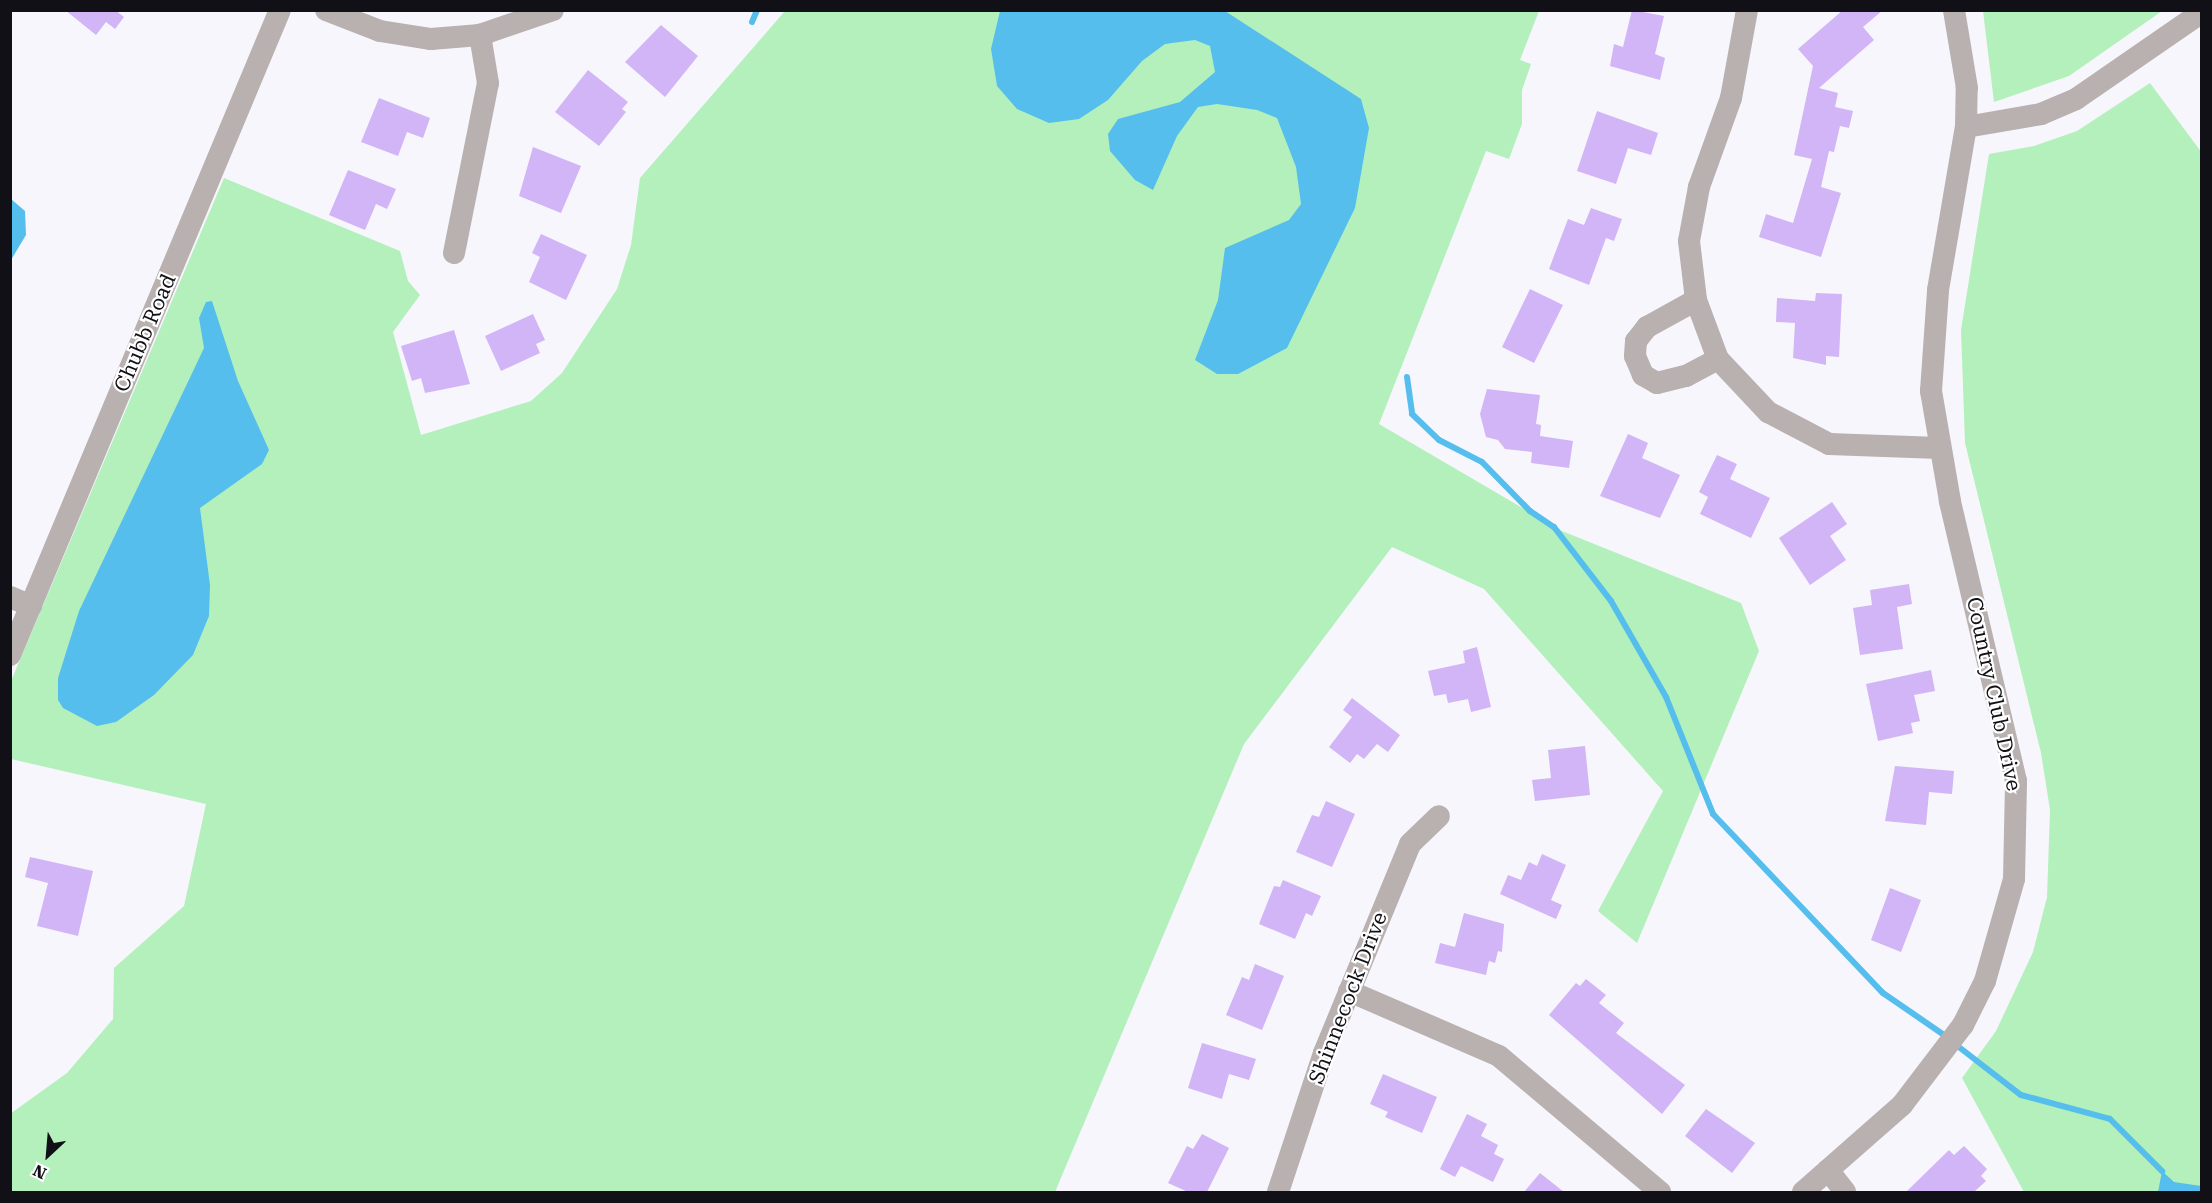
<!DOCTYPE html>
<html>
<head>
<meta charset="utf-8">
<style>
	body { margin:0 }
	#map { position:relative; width:2212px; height:1203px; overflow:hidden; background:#f7f6fd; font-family:"Roboto Serif",serif }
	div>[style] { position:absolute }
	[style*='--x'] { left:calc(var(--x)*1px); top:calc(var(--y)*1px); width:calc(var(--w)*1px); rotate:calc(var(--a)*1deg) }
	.green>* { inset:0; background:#b3f0bc }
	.water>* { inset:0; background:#56beed }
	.stream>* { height:6px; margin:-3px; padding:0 3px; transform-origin:3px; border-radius:3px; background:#56beed }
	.building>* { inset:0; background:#d1b5f6 }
	.minor>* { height:22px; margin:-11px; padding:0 11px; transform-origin:11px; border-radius:11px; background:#b9b0b0 }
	span { translate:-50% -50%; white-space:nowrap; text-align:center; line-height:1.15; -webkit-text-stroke:4.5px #fff; paint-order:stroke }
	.street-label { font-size:21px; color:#111016 }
	.frame { position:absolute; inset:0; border:12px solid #111016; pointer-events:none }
	.north { position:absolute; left:18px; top:1125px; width:60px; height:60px; -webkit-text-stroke:4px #fff; paint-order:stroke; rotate:206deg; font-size:16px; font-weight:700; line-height:24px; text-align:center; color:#111016 }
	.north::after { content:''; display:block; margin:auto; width:21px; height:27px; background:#111016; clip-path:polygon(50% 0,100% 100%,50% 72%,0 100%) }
</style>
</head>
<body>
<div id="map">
	<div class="green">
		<div style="clip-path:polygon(785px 11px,1539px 11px,1520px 60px,1531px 64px,1522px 90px,1522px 124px,1509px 159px,1486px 151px,1379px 424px,1562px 531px,1741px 603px,1759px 651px,1637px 943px,1598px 911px,1663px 791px,1484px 589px,1392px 547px,1244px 744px,1055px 1192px,11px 1192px,10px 1114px,67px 1073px,113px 1019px,114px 968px,184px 906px,206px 804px,11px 759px,11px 681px,224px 178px,400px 251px,408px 281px,420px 295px,393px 332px,421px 435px,531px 401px,562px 373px,617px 289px,631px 245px,640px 178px)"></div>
		<div style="clip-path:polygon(1983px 11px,1983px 10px,2162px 11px,2069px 76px,1994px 102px)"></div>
		<div style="clip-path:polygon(2150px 83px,2202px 153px,2201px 1192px,2024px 1192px,1962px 1078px,1996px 1031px,2033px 952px,2047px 897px,2050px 810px,2041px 753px,1965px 443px,1961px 330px,1989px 154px,2034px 146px,2077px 131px)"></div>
	</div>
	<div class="water">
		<div style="clip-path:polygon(1000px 11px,1225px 11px,1361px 99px,1369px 128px,1355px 208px,1287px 348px,1238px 374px,1217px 374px,1195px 360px,1218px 300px,1225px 248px,1289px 220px,1301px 204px,1296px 167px,1277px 118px,1257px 110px,1217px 104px,1198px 107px,1177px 136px,1153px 190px,1135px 180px,1110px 151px,1108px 134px,1118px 119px,1180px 102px,1215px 72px,1210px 46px,1195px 40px,1165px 44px,1142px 61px,1108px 100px,1079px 119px,1049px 123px,1017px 109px,997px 86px,991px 49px)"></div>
		<div style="clip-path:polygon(11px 199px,25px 211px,26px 235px,11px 260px)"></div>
		<div style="clip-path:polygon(212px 301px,238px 381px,269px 450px,262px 464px,200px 508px,210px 585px,209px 616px,193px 655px,154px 695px,116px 722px,97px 726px,63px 708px,58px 700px,58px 678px,79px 611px,204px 348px,199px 318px,206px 302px)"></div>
		<div style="clip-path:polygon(2162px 1171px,2174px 1182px,2201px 1186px,2201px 1192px,2158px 1192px)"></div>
	</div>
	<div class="stream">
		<div style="--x:752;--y:22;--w:13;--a:-67"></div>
		<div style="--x:1407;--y:377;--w:37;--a:82"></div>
		<div style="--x:1412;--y:414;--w:37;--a:44"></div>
		<div style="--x:1439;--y:440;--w:48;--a:27.1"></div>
		<div style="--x:1482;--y:462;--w:69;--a:45.6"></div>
		<div style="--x:1530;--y:511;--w:29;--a:34"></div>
		<div style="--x:1554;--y:527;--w:93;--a:52.4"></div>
		<div style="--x:1611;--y:601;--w:111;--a:60.2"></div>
		<div style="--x:1666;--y:697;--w:126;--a:68.1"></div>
		<div style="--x:1713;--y:814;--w:247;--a:46.5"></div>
		<div style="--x:1883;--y:993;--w:78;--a:34.5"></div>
		<div style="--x:1955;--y:1044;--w:83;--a:37.7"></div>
		<div style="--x:2021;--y:1095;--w:92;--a:15.1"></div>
		<div style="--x:2110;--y:1119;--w:74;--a:45"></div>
	</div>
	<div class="building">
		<div style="clip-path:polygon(65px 10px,115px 10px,124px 17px,115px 29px,106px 22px,96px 35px)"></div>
		<div style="clip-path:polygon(1632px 10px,1664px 16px,1655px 54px,1665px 58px,1660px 80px,1610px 66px,1614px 44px,1623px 47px)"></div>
		<div style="clip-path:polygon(1843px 10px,1883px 10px,1863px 27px,1874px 40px,1819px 88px,1838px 93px,1835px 107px,1853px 111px,1849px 128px,1840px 126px,1834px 152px,1829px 151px,1821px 187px,1841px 193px,1821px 257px,1759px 237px,1766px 214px,1793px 223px,1812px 159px,1794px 155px,1813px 66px,1798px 49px)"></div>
		<div style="clip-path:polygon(661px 25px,698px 56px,665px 97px,625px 62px)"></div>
		<div style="clip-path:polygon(588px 70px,628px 102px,622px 109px,626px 112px,599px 146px,555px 112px)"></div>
		<div style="clip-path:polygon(379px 98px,430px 118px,423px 138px,407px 132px,398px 156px,361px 142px)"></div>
		<div style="clip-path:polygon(1597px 111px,1658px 133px,1651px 155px,1628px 148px,1616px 184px,1577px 171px)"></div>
		<div style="clip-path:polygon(533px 147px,581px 166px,561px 213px,519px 196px)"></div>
		<div style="clip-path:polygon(348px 170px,396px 189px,387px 209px,376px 204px,365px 230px,329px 215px)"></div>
		<div style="clip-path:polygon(1591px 208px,1622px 219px,1614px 241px,1606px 238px,1589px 285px,1549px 269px,1568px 219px,1584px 225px)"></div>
		<div style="clip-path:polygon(541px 234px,587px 255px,566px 300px,529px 282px,540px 257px,532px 253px)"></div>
		<div style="clip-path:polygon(1530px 289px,1563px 305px,1534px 363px,1502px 347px)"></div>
		<div style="clip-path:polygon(1816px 293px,1842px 294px,1839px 357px,1826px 356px,1826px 365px,1793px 358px,1795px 323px,1776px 322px,1777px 298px,1815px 301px)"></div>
		<div style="clip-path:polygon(533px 314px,545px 340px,536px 344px,540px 353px,501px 371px,485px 336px)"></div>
		<div style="clip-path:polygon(454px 330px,470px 384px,425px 393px,421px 378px,412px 381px,401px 346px)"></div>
		<div style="clip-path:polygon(1487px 389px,1540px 395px,1536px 424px,1541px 425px,1540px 436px,1573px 441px,1569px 468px,1531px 463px,1532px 452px,1505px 449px,1498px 440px,1486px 437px,1480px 414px)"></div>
		<div style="clip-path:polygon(1628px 434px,1648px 443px,1642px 458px,1680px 475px,1660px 518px,1600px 496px)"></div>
		<div style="clip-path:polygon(1717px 455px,1737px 464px,1730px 479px,1770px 498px,1751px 538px,1700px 514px,1708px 497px,1699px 492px)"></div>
		<div style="clip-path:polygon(1832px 502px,1847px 524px,1830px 536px,1846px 560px,1810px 585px,1779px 538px)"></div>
		<div style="clip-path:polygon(1909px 584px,1912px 604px,1897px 607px,1903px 649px,1860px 655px,1853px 608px,1872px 605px,1870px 590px)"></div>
		<div style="clip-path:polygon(1477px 647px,1491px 707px,1471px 712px,1468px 699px,1448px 703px,1446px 694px,1434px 696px,1428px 671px,1465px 663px,1463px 651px)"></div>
		<div style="clip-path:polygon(1931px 670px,1935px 691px,1914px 695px,1920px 721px,1911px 723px,1913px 733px,1878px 741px,1866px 684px)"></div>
		<div style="clip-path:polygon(1352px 698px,1400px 735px,1388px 752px,1377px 744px,1364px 759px,1357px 754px,1350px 763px,1329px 747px,1352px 717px,1343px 710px)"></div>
		<div style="clip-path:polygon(1585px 746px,1590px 795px,1535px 801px,1532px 780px,1551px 778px,1548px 750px)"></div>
		<div style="clip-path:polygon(1895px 766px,1954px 771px,1952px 794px,1929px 792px,1926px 825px,1885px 821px)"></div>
		<div style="clip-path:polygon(1326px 801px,1355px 814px,1332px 867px,1296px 852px,1312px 815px,1319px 817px)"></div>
		<div style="clip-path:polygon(1542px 854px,1566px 865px,1551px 900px,1562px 905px,1556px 919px,1500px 894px,1508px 875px,1521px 880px,1529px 862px,1537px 866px)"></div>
		<div style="clip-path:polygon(30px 857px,93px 871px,78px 936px,37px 926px,48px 883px,25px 877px)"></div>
		<div style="clip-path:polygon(1283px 880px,1321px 896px,1312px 916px,1306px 913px,1295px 939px,1259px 924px,1274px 886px,1280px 887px)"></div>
		<div style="clip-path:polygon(1890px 888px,1921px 900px,1901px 952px,1871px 940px)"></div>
		<div style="clip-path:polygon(1464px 913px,1504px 924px,1502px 952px,1498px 951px,1495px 963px,1489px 961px,1486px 975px,1435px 963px,1440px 943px,1455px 947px)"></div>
		<div style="clip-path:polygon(1255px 964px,1284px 976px,1262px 1030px,1226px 1015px,1242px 977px,1249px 980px)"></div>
		<div style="clip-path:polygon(1586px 979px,1606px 995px,1599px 1003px,1624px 1023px,1616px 1033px,1685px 1085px,1662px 1114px,1549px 1015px,1576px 983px,1580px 986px)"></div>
		<div style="clip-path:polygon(1202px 1043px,1256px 1059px,1249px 1080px,1229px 1074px,1222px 1099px,1188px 1088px)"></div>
		<div style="clip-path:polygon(1383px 1074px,1437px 1097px,1422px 1133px,1385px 1117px,1388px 1112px,1370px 1104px)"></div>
		<div style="clip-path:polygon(1706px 1109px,1755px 1143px,1732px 1173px,1685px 1136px)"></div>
		<div style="clip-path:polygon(1467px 1114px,1487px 1124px,1481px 1136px,1498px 1145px,1494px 1154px,1504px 1159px,1493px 1182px,1461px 1166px,1455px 1177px,1440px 1169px)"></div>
		<div style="clip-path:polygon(1202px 1134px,1229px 1148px,1207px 1192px,1188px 1192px,1168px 1183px,1187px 1146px,1193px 1149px)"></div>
		<div style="clip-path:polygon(1964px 1146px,1987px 1169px,1981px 1176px,1986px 1181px,1974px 1192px,1906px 1192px,1949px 1150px,1954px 1155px)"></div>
		<div style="clip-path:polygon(1540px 1173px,1564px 1192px,1524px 1192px)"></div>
	</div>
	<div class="minor">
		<div style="--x:326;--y:10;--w:58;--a:21.3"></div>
		<div style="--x:380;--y:31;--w:52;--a:8.9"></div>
		<div style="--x:431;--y:39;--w:49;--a:-4.7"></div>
		<div style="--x:480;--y:35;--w:77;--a:-18.9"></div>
		<div style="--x:1747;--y:10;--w:89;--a:100.3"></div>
		<div style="--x:1731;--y:98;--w:95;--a:109.8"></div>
		<div style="--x:1699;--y:187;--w:55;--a:100.5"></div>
		<div style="--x:1689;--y:241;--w:59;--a:83.2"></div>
		<div style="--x:1696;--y:300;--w:63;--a:69.6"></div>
		<div style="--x:1718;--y:359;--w:73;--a:46.7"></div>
		<div style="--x:1768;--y:412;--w:69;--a:27.7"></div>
		<div style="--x:1829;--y:444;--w:110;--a:2.1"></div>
		<div style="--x:1966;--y:127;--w:76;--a:-9.8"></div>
		<div style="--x:2041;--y:114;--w:38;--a:-23"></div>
		<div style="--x:2076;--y:99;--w:153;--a:-34.6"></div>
		<div style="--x:454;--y:253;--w:173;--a:-78.7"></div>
		<div style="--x:488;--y:83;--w:49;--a:-99.5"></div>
		<div style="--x:1696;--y:300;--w:56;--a:151.1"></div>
		<div style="--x:1647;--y:327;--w:18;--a:128"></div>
		<div style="--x:1636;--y:341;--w:15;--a:94"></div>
		<div style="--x:1635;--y:356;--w:21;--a:67"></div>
		<div style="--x:1643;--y:375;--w:16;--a:30"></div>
		<div style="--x:1657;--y:383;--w:30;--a:-14"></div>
		<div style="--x:1686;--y:376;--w:36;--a:-28"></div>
		<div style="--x:10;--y:597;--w:23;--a:23"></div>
		<div style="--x:10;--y:655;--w:699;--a:-67.29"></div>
		<div style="--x:1349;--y:991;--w:163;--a:23.4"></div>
		<div style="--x:1499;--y:1056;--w:211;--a:40.2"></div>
		<div style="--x:1828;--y:1170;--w:28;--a:52"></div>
		<div style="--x:1278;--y:1192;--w:146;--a:-71.7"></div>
		<div style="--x:1324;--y:1053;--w:226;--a:-67.6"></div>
		<div style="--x:1410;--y:844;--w:40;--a:-44"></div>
		<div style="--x:1803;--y:1192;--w:132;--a:-41.3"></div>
		<div style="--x:1902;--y:1105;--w:101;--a:-52.7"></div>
		<div style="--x:1963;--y:1025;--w:49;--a:-63.4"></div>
		<div style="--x:1985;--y:981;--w:106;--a:-74.1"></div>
		<div style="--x:2014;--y:879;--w:98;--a:-88.8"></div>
		<div style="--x:2016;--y:781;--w:288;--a:-103.3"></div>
		<div style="--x:1950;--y:501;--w:112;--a:-99.8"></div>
		<div style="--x:1931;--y:391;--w:101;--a:-86"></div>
		<div style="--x:1938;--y:290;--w:165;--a:-80.3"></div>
		<div style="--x:1966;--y:127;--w:39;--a:-89"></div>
		<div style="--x:1967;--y:88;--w:79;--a:-99.5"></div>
	</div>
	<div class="street-label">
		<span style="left:145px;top:333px;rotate:-67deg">Chubb Road</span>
		<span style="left:1994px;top:694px;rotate:78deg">Country Club Drive</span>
		<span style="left:1348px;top:998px;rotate:-69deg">Shinnecock Drive</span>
	</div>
	<div class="frame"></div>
	<div class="north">N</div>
</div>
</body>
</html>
